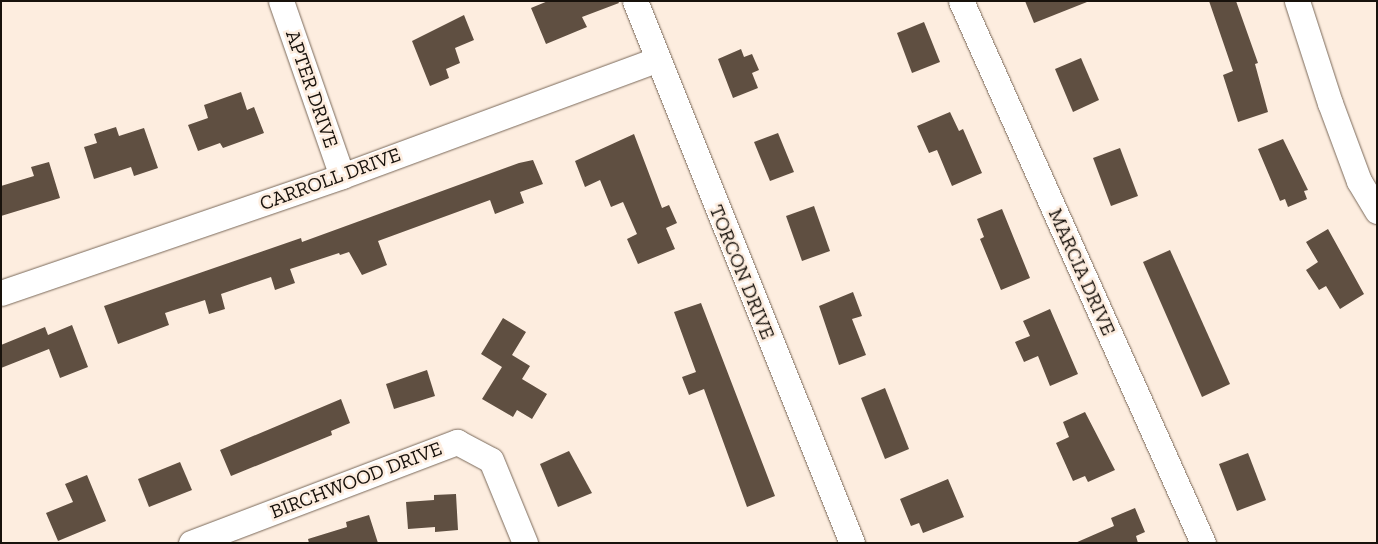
<!DOCTYPE html>
<html>
<head>
<meta charset="utf-8">
<style>
	body { margin:0 }
	#map { position:relative; width:1378px; height:544px; overflow:hidden; background:#fdeddf; font-family:"Zilla Slab",serif }
	div>[style] { position:absolute }
	[style*='--x'] { left:calc(var(--x)*1px); top:calc(var(--y)*1px); width:calc(var(--w)*1px); rotate:calc(var(--a)*1deg) }
	.building>* { inset:0; background:#5f4f41 }
	.roads { filter:drop-shadow(0 0 1px #7a695a) drop-shadow(0 0 1px #7a695a) }
	.minor>* { height:25px; margin:-12.5px; padding:0 12.5px; transform-origin:12.5px; border-radius:12.5px; background:#fff }
	span { translate:-50% -50%; white-space:nowrap; text-align:center; line-height:1.15; -webkit-text-stroke:5px #fdeddf; paint-order:stroke }
	.street-label { font-size:20px; color:#18120c }
	.frame { position:absolute; inset:0; border:2px solid #18120c; pointer-events:none }
</style>
</head>
<body>
<div id="map">
	<div class="building">
		<div style="clip-path:polygon(548px 1px,618px 1px,619px 3px,582px 17px,587px 27px,546px 44px,531px 8px)"></div>
		<div style="clip-path:polygon(1025px 1px,1087px 1px,1087px 2px,1034px 23px)"></div>
		<div style="clip-path:polygon(1209px 1px,1236px 1px,1258px 63px,1255px 64px,1268px 112px,1238px 122px,1223px 75px,1233px 71px)"></div>
		<div style="clip-path:polygon(464px 15px,474px 40px,455px 48px,460px 63px,446px 69px,449px 78px,430px 86px,412px 41px)"></div>
		<div style="clip-path:polygon(924px 22px,940px 62px,912px 73px,897px 33px)"></div>
		<div style="clip-path:polygon(741px 49px,744px 57px,752px 54px,759px 70px,752px 73px,758px 88px,733px 98px,718px 59px)"></div>
		<div style="clip-path:polygon(1081px 58px,1099px 100px,1073px 112px,1055px 69px)"></div>
		<div style="clip-path:polygon(241px 92px,247px 110px,254px 107px,264px 133px,223px 148px,220px 143px,198px 151px,188px 125px,208px 118px,204px 105px)"></div>
		<div style="clip-path:polygon(950px 112px,959px 131px,963px 129px,982px 173px,952px 186px,937px 150px,929px 153px,917px 126px)"></div>
		<div style="clip-path:polygon(116px 127px,119px 136px,144px 128px,158px 168px,134px 176px,131px 167px,94px 179px,84px 147px,97px 143px,94px 134px)"></div>
		<div style="clip-path:polygon(778px 133px,794px 172px,770px 181px,754px 142px)"></div>
		<div style="clip-path:polygon(634px 134px,662px 208px,669px 205px,677px 223px,666px 228px,675px 249px,638px 264px,627px 239px,637px 234px,623px 202px,611px 207px,600px 180px,585px 187px,575px 161px)"></div>
		<div style="clip-path:polygon(1283px 139px,1308px 190px,1304px 191px,1307px 199px,1288px 207px,1285px 199px,1280px 201px,1258px 149px)"></div>
		<div style="clip-path:polygon(1120px 148px,1138px 196px,1111px 206px,1093px 158px)"></div>
		<div style="clip-path:polygon(533px 160px,543px 184px,520px 192px,524px 203px,495px 214px,490px 200px,378px 241px,387px 265px,362px 275px,349px 252px,340px 255px,339px 253px,290px 269px,295px 283px,275px 290px,271px 277px,221px 294px,225px 309px,209px 314px,205px 300px,165px 313px,169px 325px,118px 344px,104px 306px,301px 238px,302px 242px,519px 163px)"></div>
		<div style="clip-path:polygon(49px 162px,60px 198px,1px 216px,1px 186px,34px 176px,31px 167px)"></div>
		<div style="clip-path:polygon(814px 206px,830px 251px,802px 261px,786px 216px)"></div>
		<div style="clip-path:polygon(1002px 209px,1030px 278px,1001px 290px,980px 239px,984px 237px,977px 219px)"></div>
		<div style="clip-path:polygon(1328px 229px,1364px 294px,1340px 309px,1326px 286px,1319px 290px,1306px 270px,1318px 262px,1306px 242px)"></div>
		<div style="clip-path:polygon(1170px 250px,1230px 384px,1202px 397px,1143px 262px)"></div>
		<div style="clip-path:polygon(853px 292px,862px 316px,852px 319px,866px 355px,839px 365px,819px 306px)"></div>
		<div style="clip-path:polygon(701px 303px,775px 496px,747px 507px,704px 389px,689px 395px,682px 377px,696px 372px,674px 312px)"></div>
		<div style="clip-path:polygon(1050px 309px,1078px 374px,1050px 386px,1038px 356px,1024px 362px,1015px 342px,1030px 336px,1023px 321px)"></div>
		<div style="clip-path:polygon(503px 318px,526px 332px,512px 355px,530px 366px,522px 379px,547px 394px,532px 419px,517px 410px,513px 417px,482px 399px,502px 367px,481px 354px)"></div>
		<div style="clip-path:polygon(72px 325px,88px 367px,60px 378px,49px 349px,1px 368px,1px 345px,45px 327px,48px 335px)"></div>
		<div style="clip-path:polygon(427px 370px,435px 396px,394px 409px,386px 384px)"></div>
		<div style="clip-path:polygon(885px 388px,909px 449px,885px 459px,861px 398px)"></div>
		<div style="clip-path:polygon(341px 399px,350px 423px,331px 431px,332px 435px,231px 476px,220px 450px)"></div>
		<div style="clip-path:polygon(1085px 412px,1115px 470px,1088px 482px,1085px 476px,1073px 481px,1056px 443px,1069px 437px,1063px 422px)"></div>
		<div style="clip-path:polygon(569px 451px,592px 493px,558px 507px,540px 464px)"></div>
		<div style="clip-path:polygon(1248px 453px,1266px 500px,1237px 511px,1219px 464px)"></div>
		<div style="clip-path:polygon(180px 462px,192px 490px,149px 507px,138px 479px)"></div>
		<div style="clip-path:polygon(87px 475px,106px 521px,58px 541px,46px 513px,73px 502px,65px 484px)"></div>
		<div style="clip-path:polygon(948px 479px,964px 517px,923px 533px,919px 523px,911px 526px,900px 499px)"></div>
		<div style="clip-path:polygon(456px 494px,458px 530px,435px 532px,435px 527px,408px 529px,406px 502px,434px 500px,434px 495px)"></div>
		<div style="clip-path:polygon(1135px 508px,1145px 532px,1136px 536px,1138px 543px,1075px 543px,1114px 526px,1111px 518px)"></div>
		<div style="clip-path:polygon(369px 515px,378px 543px,309px 543px,308px 539px,347px 527px,346px 522px)"></div>
	</div>
	<div class="roads">
		<div class="minor">
			<div style="--x:281;--y:1;--w:185;--a:70.8"></div>
			<div style="--x:635;--y:1;--w:584;--a:68.18"></div>
			<div style="--x:961;--y:1;--w:594;--a:65.94"></div>
			<div style="--x:1297;--y:1;--w:107;--a:72.1"></div>
			<div style="--x:1330;--y:103;--w:83;--a:69.6"></div>
			<div style="--x:1359;--y:181;--w:35;--a:59"></div>
			<div style="--x:1;--y:293;--w:361;--a:-18.9"></div>
			<div style="--x:342;--y:176;--w:335;--a:-20.3"></div>
			<div style="--x:191;--y:543;--w:285;--a:-20.8"></div>
			<div style="--x:457;--y:442;--w:38;--a:28"></div>
			<div style="--x:491;--y:460;--w:90;--a:67.7"></div>
		</div>
	</div>
	<div class="street-label">
		<span style="left:312px;top:89px;rotate:71deg">APTER DRIVE</span>
		<span style="left:330px;top:179px;rotate:-20deg">CARROLL DRIVE</span>
		<span style="left:742px;top:272px;rotate:68deg">TORCON DRIVE</span>
		<span style="left:1082px;top:272px;rotate:66deg">MARCIA DRIVE</span>
		<span style="left:356px;top:480px;rotate:-21deg">BIRCHWOOD DRIVE</span>
	</div>
	<div class="frame"></div>
</div>
</body>
</html>
